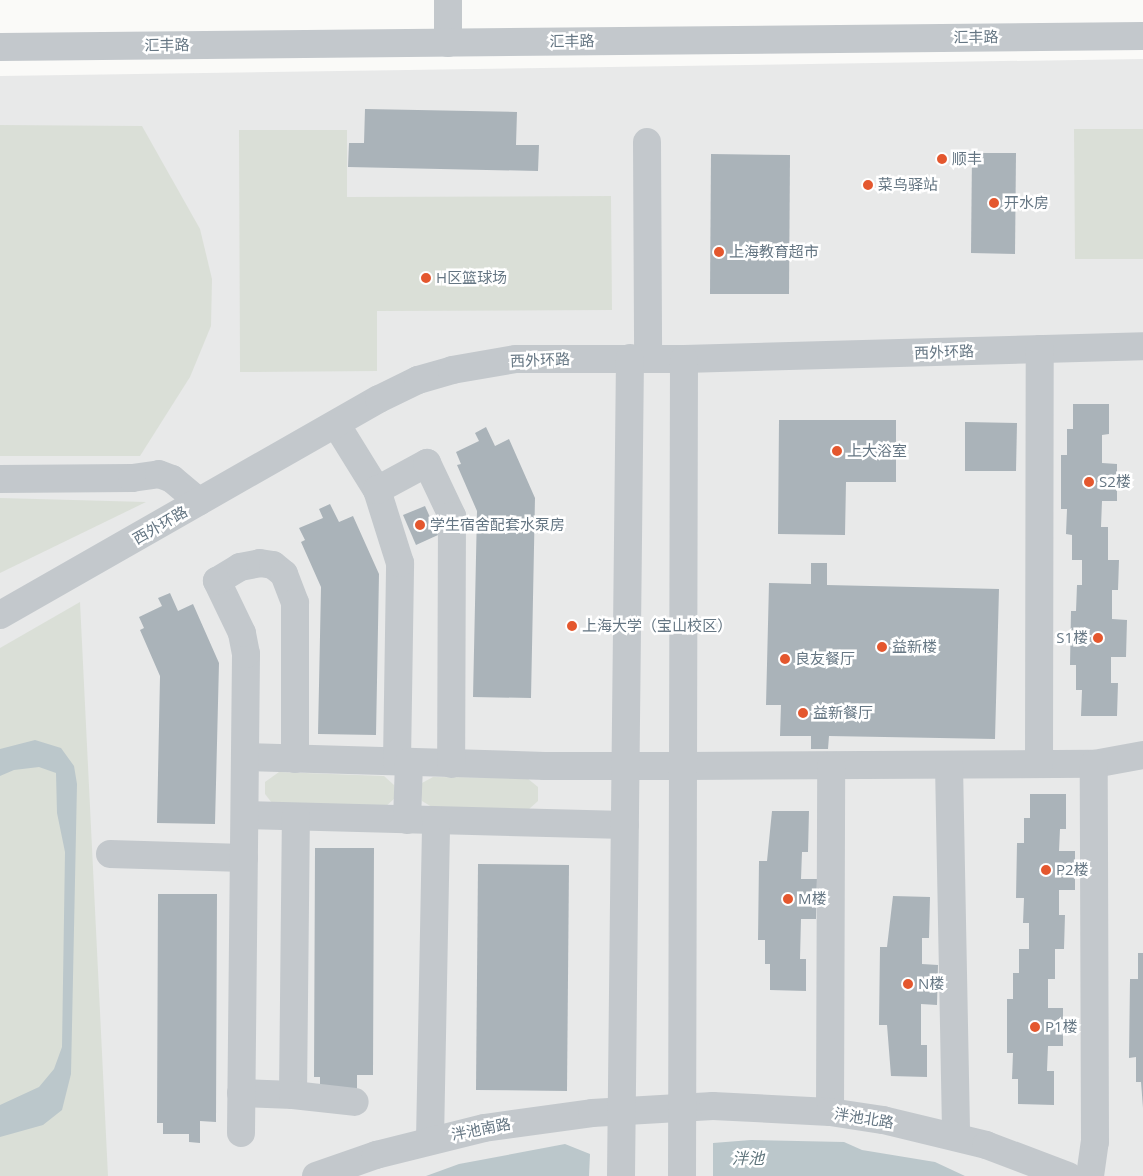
<!DOCTYPE html>
<html>
<head>
<meta charset="utf-8">
<style>
	body { margin:0 }
	#map { position:relative; width:1143px; height:1176px; overflow:hidden; background:#fafaf8; font-family:"Open Sans","Noto Sans SC",sans-serif }
	div>[style] { position:absolute }
	[style*='--x'] { left:calc(var(--x)*1px); top:calc(var(--y)*1px); width:calc(var(--w)*1px); rotate:calc(var(--a)*1deg) }
	.built>* { inset:0; background:#e8e9e9 }
	.green>* { inset:0; background:#dadfd7 }
	.water>* { inset:0; background:#bbc7cb }
	.building>* { inset:0; background:#aab3b9 }
	.minor>* { height:28px; margin:-14px; padding:0 14px; transform-origin:14px; border-radius:14px; background:#c3c8cc }
	.dots>* { width:14px; height:14px; translate:-50% -50%; box-sizing:border-box; border:2px solid #fff; border-radius:50% }
	span { translate:-50% -50%; white-space:nowrap; text-align:center; line-height:1.15; -webkit-text-stroke:5px #fff; paint-order:stroke }
	.street-label { font-size:15px; color:#657683 }
	.poi-label { font-size:15px; color:#657683 }
	.left { translate:0 -50%; text-align:left }
	.right { translate:-100% -50%; text-align:right }
	.water-label { font-size:16px; color:#60757c; font-style:italic }
</style>
</head>
<body>
<div id="map">
	<div class="built">
		<div style="clip-path:polygon(1143px 59px,1143px 1176px,0 1176px,0 76px)"></div>
	</div>
	<div class="green">
		<div style="clip-path:polygon(0 125px,142px 126px,200px 229px,212px 279px,211px 326px,190px 377px,140px 456px,0 456px)"></div>
		<div style="clip-path:polygon(1074px 129px,1143px 129px,1143px 259px,1075px 259px)"></div>
		<div style="clip-path:polygon(239px 130px,347px 130px,347px 197px,611px 196px,612px 310px,377px 311px,377px 371px,240px 372px)"></div>
		<div style="clip-path:polygon(0 498px,146px 502px,0 573px)"></div>
		<div style="clip-path:polygon(80px 602px,108px 1176px,0 1176px,0 648px)"></div>
		<div style="clip-path:polygon(279px 772px,384px 776px,394px 785px,395px 798px,384px 808px,272px 803px,265px 794px,265px 782px)"></div>
		<div style="clip-path:polygon(433px 777px,527px 778px,538px 787px,538px 801px,528px 810px,432px 807px,422px 801px,420px 790px,422px 783px)"></div>
	</div>
	<div class="water">
		<div style="clip-path:polygon(35px 740px,61px 748px,74px 766px,77px 784px,71px 1074px,62px 1110px,43px 1125px,0 1137px,0 1105px,39px 1087px,54px 1069px,62px 1047px,65px 852px,57px 813px,56px 773px,39px 767px,14px 770px,0 776px,0 749px)"></div>
		<div style="clip-path:polygon(751px 1140px,844px 1142px,862px 1150px,935px 1162px,965px 1176px,713px 1176px,713px 1143px)"></div>
		<div style="clip-path:polygon(565px 1144px,590px 1154px,589px 1176px,426px 1176px,459px 1164px)"></div>
	</div>
	<div class="building">
		<div style="clip-path:polygon(365px 109px,517px 112px,516px 145px,539px 145px,538px 171px,348px 167px,349px 143px,364px 143px)"></div>
		<div style="clip-path:polygon(972px 153px,1016px 153px,1015px 254px,971px 253px)"></div>
		<div style="clip-path:polygon(711px 154px,790px 155px,789px 294px,710px 294px)"></div>
		<div style="clip-path:polygon(1073px 404px,1109px 404px,1109px 434px,1102px 435px,1102px 463px,1117px 464px,1117px 501px,1102px 501px,1101px 527px,1108px 527px,1108px 560px,1119px 560px,1118px 590px,1112px 590px,1112px 619px,1127px 620px,1126px 657px,1111px 657px,1111px 683px,1118px 683px,1117px 716px,1081px 716px,1082px 690px,1076px 690px,1076px 665px,1070px 665px,1071px 611px,1076px 611px,1077px 585px,1082px 585px,1082px 560px,1072px 560px,1072px 535px,1066px 534px,1067px 509px,1061px 509px,1061px 455px,1067px 455px,1067px 429px,1073px 429px)"></div>
		<div style="clip-path:polygon(779px 420px,896px 420px,896px 482px,846px 482px,845px 535px,778px 534px)"></div>
		<div style="clip-path:polygon(965px 422px,1017px 423px,1016px 471px,965px 471px)"></div>
		<div style="clip-path:polygon(486px 427px,495px 446px,509px 439px,535px 498px,531px 698px,473px 697px,477px 511px,457px 465px,461px 464px,456px 452px,479px 441px,475px 433px)"></div>
		<div style="clip-path:polygon(330px 504px,339px 522px,353px 516px,379px 574px,376px 735px,318px 734px,321px 587px,301px 542px,305px 540px,299px 528px,323px 518px,319px 509px)"></div>
		<div style="clip-path:polygon(425px 506px,438px 535px,416px 545px,403px 515px)"></div>
		<div style="clip-path:polygon(811px 563px,827px 563px,827px 585px,999px 589px,995px 739px,829px 736px,828px 749px,811px 749px,811px 736px,780px 736px,781px 705px,766px 705px,769px 583px,811px 584px)"></div>
		<div style="clip-path:polygon(170px 593px,178px 611px,193px 604px,219px 663px,215px 824px,157px 823px,160px 676px,140px 630px,144px 628px,139px 617px,162px 606px,158px 598px)"></div>
		<div style="clip-path:polygon(1030px 794px,1066px 794px,1066px 829px,1060px 829px,1059px 851px,1075px 851px,1075px 890px,1059px 890px,1059px 915px,1065px 915px,1064px 949px,1055px 949px,1055px 979px,1048px 979px,1048px 1008px,1063px 1008px,1063px 1046px,1048px 1046px,1047px 1071px,1054px 1071px,1054px 1105px,1018px 1104px,1018px 1079px,1012px 1079px,1013px 1053px,1007px 1053px,1007px 999px,1013px 999px,1013px 973px,1019px 973px,1019px 949px,1029px 949px,1029px 923px,1023px 923px,1024px 898px,1016px 898px,1017px 843px,1024px 843px,1024px 818px,1030px 818px)"></div>
		<div style="clip-path:polygon(772px 811px,809px 811px,808px 852px,802px 852px,801px 879px,817px 879px,816px 919px,801px 919px,800px 959px,806px 959px,806px 991px,770px 990px,770px 964px,765px 964px,765px 940px,758px 940px,759px 861px,767px 861px)"></div>
		<div style="clip-path:polygon(315px 848px,374px 848px,373px 1075px,357px 1075px,357px 1096px,320px 1088px,320px 1077px,314px 1077px)"></div>
		<div style="clip-path:polygon(478px 864px,569px 865px,567px 1091px,476px 1090px)"></div>
		<div style="clip-path:polygon(158px 894px,217px 894px,216px 1122px,200px 1121px,200px 1143px,189px 1142px,189px 1134px,163px 1134px,163px 1123px,157px 1123px)"></div>
		<div style="clip-path:polygon(893px 896px,930px 897px,929px 938px,922px 938px,922px 964px,938px 965px,937px 1005px,921px 1004px,921px 1045px,927px 1045px,927px 1077px,891px 1076px,887px 1025px,879px 1025px,880px 947px,887px 947px)"></div>
		<div style="clip-path:polygon(1138px 953px,1143px 953px,1143px 1108px,1141px 1082px,1136px 1082px,1136px 1057px,1129px 1058px,1130px 979px,1138px 979px)"></div>
	</div>
	<div class="minor">
		<div style="--x:448;--y:0;--w:43;--a:90"></div>
		<div style="--x:0;--y:47;--w:1143;--a:-0.55"></div>
		<div style="--x:647;--y:142;--w:217;--a:89.7"></div>
		<div style="--x:336;--y:424;--w:78;--a:58.2"></div>
		<div style="--x:0;--y:479;--w:132;--a:-0.4"></div>
		<div style="--x:132;--y:478;--w:27;--a:-8"></div>
		<div style="--x:159;--y:474;--w:14;--a:21"></div>
		<div style="--x:172;--y:479;--w:35;--a:40"></div>
		<div style="--x:0;--y:615;--w:436;--a:-29.7"></div>
		<div style="--x:379;--y:399;--w:43;--a:-26"></div>
		<div style="--x:418;--y:380;--w:35;--a:-16"></div>
		<div style="--x:452;--y:370;--w:65;--a:-9.8"></div>
		<div style="--x:516;--y:359;--w:168;--a:0"></div>
		<div style="--x:684;--y:359;--w:459;--a:-1.6"></div>
		<div style="--x:245;--y:757;--w:300;--a:1.7"></div>
		<div style="--x:545;--y:766;--w:138;--a:0"></div>
		<div style="--x:683;--y:766;--w:411;--a:-0.3"></div>
		<div style="--x:1094;--y:764;--w:50;--a:-10.4"></div>
		<div style="--x:397;--y:761;--w:198;--a:-89.1"></div>
		<div style="--x:400;--y:563;--w:77;--a:-107.5"></div>
		<div style="--x:377;--y:490;--w:57;--a:-28.4"></div>
		<div style="--x:427;--y:463;--w:59;--a:64.7"></div>
		<div style="--x:452;--y:516;--w:248;--a:90.2"></div>
		<div style="--x:1039;--y:764;--w:415;--a:-89.9"></div>
		<div style="--x:949;--y:765;--w:372;--a:88.9"></div>
		<div style="--x:245;--y:815;--w:380;--a:1.5"></div>
		<div style="--x:407;--y:820;--w:58;--a:-88"></div>
		<div style="--x:110;--y:854;--w:134;--a:1.7"></div>
		<div style="--x:241;--y:1093;--w:52;--a:2.2"></div>
		<div style="--x:293;--y:1095;--w:278;--a:-89.4"></div>
		<div style="--x:293;--y:1095;--w:62;--a:6.4"></div>
		<div style="--x:830;--y:1112;--w:346;--a:-89.8"></div>
		<div style="--x:241;--y:1133;--w:479;--a:-89.4"></div>
		<div style="--x:246;--y:654;--w:21;--a:-101"></div>
		<div style="--x:242;--y:633;--w:58;--a:-115.7"></div>
		<div style="--x:217;--y:581;--w:27;--a:-31"></div>
		<div style="--x:240;--y:567;--w:20;--a:-11"></div>
		<div style="--x:260;--y:563;--w:13;--a:9"></div>
		<div style="--x:273;--y:565;--w:14;--a:39"></div>
		<div style="--x:284;--y:574;--w:31;--a:69"></div>
		<div style="--x:295;--y:603;--w:156;--a:90"></div>
		<div style="--x:430;--y:1140;--w:319;--a:-88.9"></div>
		<div style="--x:316;--y:1176;--w:64;--a:-19.3"></div>
		<div style="--x:376;--y:1155;--w:111;--a:-14"></div>
		<div style="--x:484;--y:1128;--w:109;--a:-7.9"></div>
		<div style="--x:592;--y:1113;--w:121;--a:-3.3"></div>
		<div style="--x:713;--y:1106;--w:117;--a:2.9"></div>
		<div style="--x:830;--y:1112;--w:54;--a:8.6"></div>
		<div style="--x:883;--y:1120;--w:106;--a:13.6"></div>
		<div style="--x:986;--y:1145;--w:88;--a:20.7"></div>
		<div style="--x:621;--y:1176;--w:818;--a:-89.37"></div>
		<div style="--x:682;--y:1176;--w:817;--a:-89.86"></div>
		<div style="--x:1090;--y:1176;--w:34;--a:-82"></div>
		<div style="--x:1095;--y:1142;--w:378;--a:-90.2"></div>
	</div>
	<div class="dots">
		<div style="left:942px;top:159px;background:#e4572e"></div>
		<div style="left:868px;top:185px;background:#e4572e"></div>
		<div style="left:994px;top:203px;background:#e4572e"></div>
		<div style="left:719px;top:252px;background:#e4572e"></div>
		<div style="left:426px;top:278px;background:#e4572e"></div>
		<div style="left:837px;top:451px;background:#e4572e"></div>
		<div style="left:1089px;top:482px;background:#e4572e"></div>
		<div style="left:420px;top:525px;background:#e4572e"></div>
		<div style="left:572px;top:626px;background:#e4572e"></div>
		<div style="left:1098px;top:638px;background:#e4572e"></div>
		<div style="left:882px;top:647px;background:#e4572e"></div>
		<div style="left:785px;top:659px;background:#e4572e"></div>
		<div style="left:803px;top:713px;background:#e4572e"></div>
		<div style="left:1046px;top:870px;background:#e4572e"></div>
		<div style="left:788px;top:899px;background:#e4572e"></div>
		<div style="left:908px;top:984px;background:#e4572e"></div>
		<div style="left:1035px;top:1027px;background:#e4572e"></div>
	</div>
	<div class="street-label">
		<span style="left:976px;top:37px;rotate:-1deg">汇丰路</span>
		<span style="left:572px;top:41px;rotate:-1deg">汇丰路</span>
		<span style="left:167px;top:45px;rotate:-1deg">汇丰路</span>
		<span style="left:944px;top:352px;rotate:-2deg">西外环路</span>
		<span style="left:540px;top:360px;rotate:-2deg">西外环路</span>
		<span style="left:160px;top:525px;rotate:-30deg">西外环路</span>
		<span style="left:864px;top:1118px;rotate:9deg">泮池北路</span>
		<span style="left:481px;top:1129px;rotate:-11deg">泮池南路</span>
	</div>
	<div class="poi-label">
		<span class="left" style="left:952px;top:159px">顺丰</span>
		<span class="left" style="left:878px;top:185px">菜鸟驿站</span>
		<span class="left" style="left:1004px;top:203px">开水房</span>
		<span class="left" style="left:729px;top:252px">上海教育超市</span>
		<span class="left" style="left:436px;top:278px">H区篮球场</span>
		<span class="left" style="left:847px;top:451px">上大浴室</span>
		<span class="left" style="left:1099px;top:482px">S2楼</span>
		<span class="left" style="left:430px;top:525px">学生宿舍配套水泵房</span>
		<span class="left" style="left:582px;top:626px">上海大学（宝山校区）</span>
		<span class="right" style="left:1088px;top:638px">S1楼</span>
		<span class="left" style="left:892px;top:647px">益新楼</span>
		<span class="left" style="left:795px;top:659px">良友餐厅</span>
		<span class="left" style="left:813px;top:713px">益新餐厅</span>
		<span class="left" style="left:1056px;top:870px">P2楼</span>
		<span class="left" style="left:798px;top:899px">M楼</span>
		<span class="left" style="left:918px;top:984px">N楼</span>
		<span class="left" style="left:1045px;top:1027px">P1楼</span>
	</div>
	<div class="water-label">
		<span style="left:748px;top:1158px">泮池</span>
	</div>
</div>
</body>
</html>
